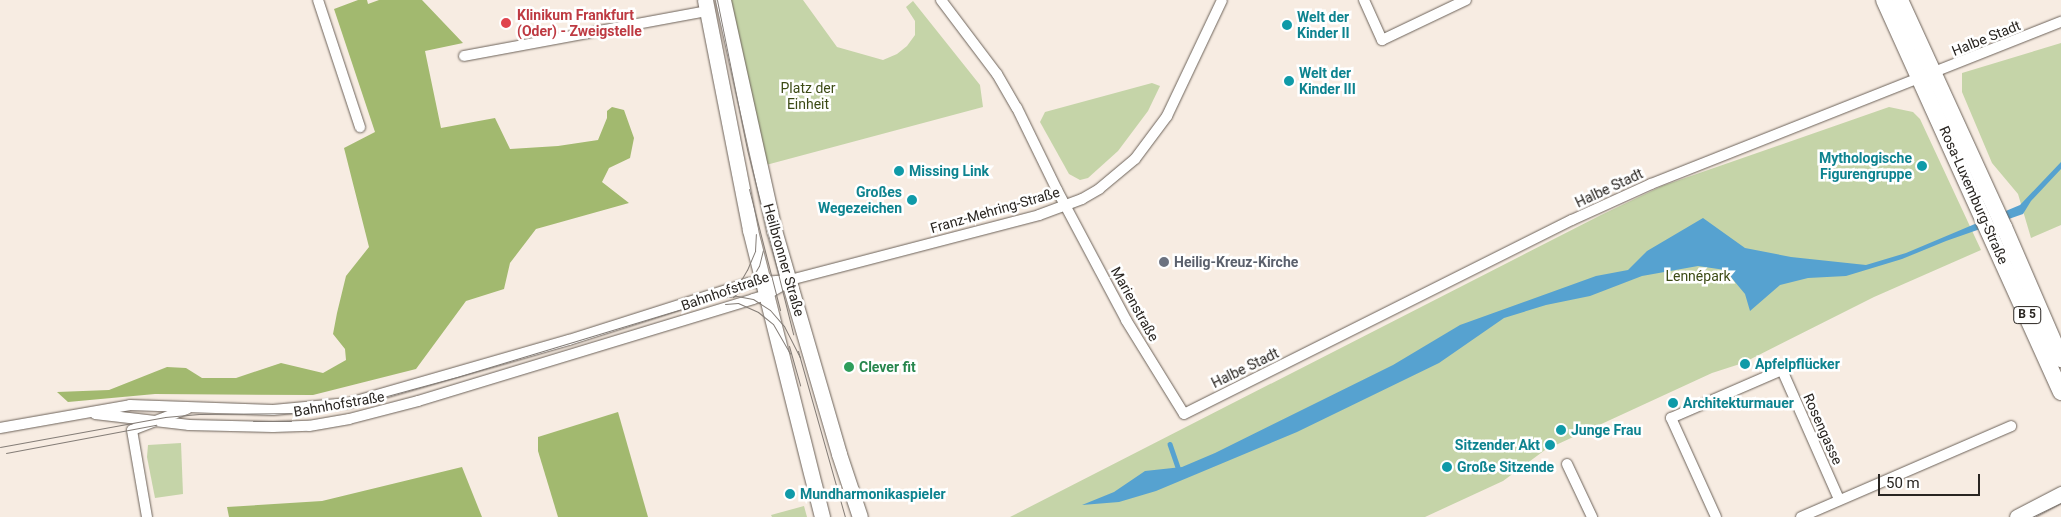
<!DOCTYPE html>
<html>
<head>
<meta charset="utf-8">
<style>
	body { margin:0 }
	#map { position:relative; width:2061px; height:517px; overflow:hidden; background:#f7ece2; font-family:Roboto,sans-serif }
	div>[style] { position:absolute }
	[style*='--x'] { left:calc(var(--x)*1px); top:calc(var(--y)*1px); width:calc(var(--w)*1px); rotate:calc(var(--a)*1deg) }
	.green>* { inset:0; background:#c5d4a8 }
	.forest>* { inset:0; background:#a2b96f }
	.water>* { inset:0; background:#56a2d0 }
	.stream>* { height:4.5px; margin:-2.25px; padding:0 2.25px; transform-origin:2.25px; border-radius:2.25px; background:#56a2d0 }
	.roads { filter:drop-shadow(0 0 1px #6c6259) drop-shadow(0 0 1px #6c6259) }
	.street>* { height:10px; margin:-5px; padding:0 5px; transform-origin:5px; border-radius:5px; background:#fff }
	.secondary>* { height:15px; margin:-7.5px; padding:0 7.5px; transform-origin:7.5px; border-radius:7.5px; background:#fff }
	.primary>* { height:16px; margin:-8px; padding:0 8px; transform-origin:8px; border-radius:8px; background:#fff }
	.tram>* { height:1px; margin:-0.5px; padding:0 0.5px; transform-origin:0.5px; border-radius:0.5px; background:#847d77 }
	.dots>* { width:14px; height:14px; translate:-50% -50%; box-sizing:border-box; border:2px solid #fff; border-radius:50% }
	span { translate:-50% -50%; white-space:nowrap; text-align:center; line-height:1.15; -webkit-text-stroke:5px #fff; paint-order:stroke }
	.shield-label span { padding:1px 4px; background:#fff; border:1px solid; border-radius:4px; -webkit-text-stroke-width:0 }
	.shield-label { font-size:12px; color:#292521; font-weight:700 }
	.health-label { font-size:14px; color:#be3a42; font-weight:700 }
	.left { translate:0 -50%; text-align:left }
	.culture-label { font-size:14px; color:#0d838f; font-weight:700 }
	.right { translate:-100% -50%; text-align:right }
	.street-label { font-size:14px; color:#292521 }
	.park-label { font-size:14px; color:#3c4a15 }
	.worship-label { font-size:14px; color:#5b616d; font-weight:700 }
	.leisure-label { font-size:14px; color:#27864d; font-weight:700 }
	.scale { position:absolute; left:1878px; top:474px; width:102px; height:22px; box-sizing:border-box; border:2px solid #292521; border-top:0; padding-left:6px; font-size:15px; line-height:18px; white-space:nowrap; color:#292521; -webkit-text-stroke:4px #fff; paint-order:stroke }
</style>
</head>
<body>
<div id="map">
	<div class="green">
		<div style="clip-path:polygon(729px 0,803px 0,837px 47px,883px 60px,897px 54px,907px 46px,915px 35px,915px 21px,906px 7px,913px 1px,980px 85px,983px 107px,766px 165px)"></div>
		<div style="clip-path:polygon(2061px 43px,2061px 225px,2031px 238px,2018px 194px,1992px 163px,1962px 92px,1962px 73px)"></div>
		<div style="clip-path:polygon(1152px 83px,1160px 86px,1148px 111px,1118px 151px,1088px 178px,1080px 180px,1069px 174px,1040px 122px,1045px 112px)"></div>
		<div style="clip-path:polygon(1889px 107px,1913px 112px,1920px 119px,1981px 250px,1874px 297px,1743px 363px,1712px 373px,1545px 450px,1503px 481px,1425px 517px,1010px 517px,1601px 215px,1662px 186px)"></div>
		<div style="clip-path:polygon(181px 443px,183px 494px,155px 498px,147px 457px,148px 445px)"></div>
		<div style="clip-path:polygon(804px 506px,807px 517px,772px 517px,771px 515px)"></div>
	</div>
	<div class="forest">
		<div style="clip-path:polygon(358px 0,367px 0,368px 4px,379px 0,422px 0,463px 43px,425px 51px,441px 128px,495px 118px,510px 149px,558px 146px,598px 140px,607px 118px,607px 111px,612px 107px,624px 110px,634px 138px,630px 158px,609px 168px,602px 182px,629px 203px,536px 229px,510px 263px,504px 289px,466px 301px,416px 369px,313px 395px,155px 394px,68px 402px,57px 392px,109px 390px,167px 367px,186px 368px,202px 378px,236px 378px,281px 363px,323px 373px,346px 360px,345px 349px,333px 334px,337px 313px,346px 276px,369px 247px,344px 148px,375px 132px,334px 9px)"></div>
		<div style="clip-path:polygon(618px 412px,648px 517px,558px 517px,538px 451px,538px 437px)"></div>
		<div style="clip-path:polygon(462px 467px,482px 517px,229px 517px,227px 507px,322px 501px)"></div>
	</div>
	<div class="water">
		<div style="clip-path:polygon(2061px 162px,2061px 169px,2031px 201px,2023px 214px,1946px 241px,1902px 259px,1846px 276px,1808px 278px,1780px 285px,1750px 311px,1745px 294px,1725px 270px,1698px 266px,1642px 276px,1590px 296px,1546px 305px,1504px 318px,1439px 363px,1297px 432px,1156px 491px,1119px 502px,1082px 505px,1114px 492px,1145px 471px,1182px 467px,1215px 453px,1393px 365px,1460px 325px,1596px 276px,1628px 270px,1647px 251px,1703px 218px,1745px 248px,1791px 257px,1866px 265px,1906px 253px,2020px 205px)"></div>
	</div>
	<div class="stream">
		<div style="--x:1170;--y:444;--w:24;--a:71"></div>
	</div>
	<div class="roads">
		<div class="street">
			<div style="--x:318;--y:0;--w:134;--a:71.7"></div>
			<div style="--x:941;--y:0;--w:93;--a:52.9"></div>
			<div style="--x:997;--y:74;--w:39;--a:60"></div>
			<div style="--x:1017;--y:108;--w:91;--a:64"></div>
			<div style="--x:1057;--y:190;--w:147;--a:62"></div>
			<div style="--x:1126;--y:320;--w:110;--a:58.3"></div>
			<div style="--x:1184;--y:414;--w:434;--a:-26.6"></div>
			<div style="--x:1572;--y:220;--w:87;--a:-24.5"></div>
			<div style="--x:1651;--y:184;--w:441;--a:-21.6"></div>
			<div style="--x:1364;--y:0;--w:44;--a:65.8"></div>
			<div style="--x:1382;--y:40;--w:93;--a:-25.5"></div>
			<div style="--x:464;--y:56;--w:247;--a:-10.5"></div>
			<div style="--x:95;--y:414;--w:95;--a:6.7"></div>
			<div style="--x:189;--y:425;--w:84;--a:1.4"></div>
			<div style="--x:273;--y:427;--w:36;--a:-2"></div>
			<div style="--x:309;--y:426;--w:41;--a:-9.9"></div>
			<div style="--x:349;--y:419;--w:71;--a:-14.6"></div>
			<div style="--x:418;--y:401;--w:350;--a:-16.9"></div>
			<div style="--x:753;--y:299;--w:14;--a:-17"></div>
			<div style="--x:766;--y:295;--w:28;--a:-30"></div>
			<div style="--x:0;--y:428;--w:132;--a:-10"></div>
			<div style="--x:130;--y:405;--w:143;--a:2"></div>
			<div style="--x:273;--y:410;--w:76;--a:-5.3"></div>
			<div style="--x:349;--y:403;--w:229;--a:-16"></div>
			<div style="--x:569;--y:340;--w:189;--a:-17.6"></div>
			<div style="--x:749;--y:283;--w:41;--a:-4.2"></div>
			<div style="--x:790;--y:280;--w:257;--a:-14.6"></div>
			<div style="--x:1039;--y:215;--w:46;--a:-20.4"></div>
			<div style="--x:1082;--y:199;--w:20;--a:-30"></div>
			<div style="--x:1099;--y:189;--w:47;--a:-39.8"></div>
			<div style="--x:1135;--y:159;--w:54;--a:-53.3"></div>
			<div style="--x:1167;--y:116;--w:128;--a:-64.6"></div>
			<div style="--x:1567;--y:464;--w:59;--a:64.7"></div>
			<div style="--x:147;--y:517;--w:88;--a:-99.8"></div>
			<div style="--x:132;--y:430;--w:59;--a:-20.9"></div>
			<div style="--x:1716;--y:517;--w:109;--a:-114.4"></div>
			<div style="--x:1671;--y:418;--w:121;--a:-23.4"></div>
			<div style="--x:1782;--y:370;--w:141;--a:66.2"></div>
			<div style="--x:1801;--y:517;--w:229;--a:-23.4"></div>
		</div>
		<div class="secondary">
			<div style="--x:705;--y:0;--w:234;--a:78.9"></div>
			<div style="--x:750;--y:230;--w:296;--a:75.9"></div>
			<div style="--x:723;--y:0;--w:236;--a:77.5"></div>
			<div style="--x:774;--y:230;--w:233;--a:73.8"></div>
			<div style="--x:839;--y:454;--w:66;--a:71.6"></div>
			<div style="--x:2017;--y:517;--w:50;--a:-27.6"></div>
		</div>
		<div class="primary">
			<div style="--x:1884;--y:0;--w:430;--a:65.7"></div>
			<div style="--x:1900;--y:0;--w:250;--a:65.4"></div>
			<div style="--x:2004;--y:227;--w:144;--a:66.6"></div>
		</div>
	</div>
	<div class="tram">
		<div style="--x:717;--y:0;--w:152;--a:78.6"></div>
		<div style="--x:747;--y:149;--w:191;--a:76"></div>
		<div style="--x:749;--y:189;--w:125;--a:75.6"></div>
		<div style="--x:730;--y:291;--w:8;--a:-30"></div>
		<div style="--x:737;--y:287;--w:20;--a:-60"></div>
		<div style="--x:747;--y:270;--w:21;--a:-67"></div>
		<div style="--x:755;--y:251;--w:17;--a:-87"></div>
		<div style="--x:733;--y:297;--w:21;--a:-41"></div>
		<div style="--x:749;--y:283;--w:20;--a:-60"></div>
		<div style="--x:759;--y:266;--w:16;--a:-76"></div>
		<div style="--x:725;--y:304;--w:13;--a:-4"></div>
		<div style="--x:738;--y:303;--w:22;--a:24"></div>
		<div style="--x:758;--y:312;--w:19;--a:39"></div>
		<div style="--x:773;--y:324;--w:34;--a:60"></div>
		<div style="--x:789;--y:346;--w:41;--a:74.2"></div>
		<div style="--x:798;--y:351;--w:173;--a:74.2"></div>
		<div style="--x:253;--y:421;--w:38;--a:0"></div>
		<div style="--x:0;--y:447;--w:168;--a:-10.3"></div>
		<div style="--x:165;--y:417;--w:34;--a:-5"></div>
		<div style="--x:199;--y:414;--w:109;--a:-0.5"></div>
		<div style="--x:308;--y:413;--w:35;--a:-8"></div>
		<div style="--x:343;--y:408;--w:118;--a:-15.2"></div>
		<div style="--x:457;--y:377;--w:273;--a:-16.8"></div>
		<div style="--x:718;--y:298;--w:19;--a:-6"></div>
		<div style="--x:737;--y:296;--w:16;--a:11"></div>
		<div style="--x:753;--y:299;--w:20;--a:33"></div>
		<div style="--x:770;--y:310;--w:21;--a:49"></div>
		<div style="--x:784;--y:326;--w:35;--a:63"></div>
		<div style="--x:6;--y:453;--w:153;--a:-10.6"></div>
		<div style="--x:2032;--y:517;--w:32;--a:-26"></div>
	</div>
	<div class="dots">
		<div style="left:506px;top:23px;background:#e0444e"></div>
		<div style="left:1287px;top:25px;background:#0f9aa8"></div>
		<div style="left:1289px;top:81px;background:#0f9aa8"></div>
		<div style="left:1922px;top:166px;background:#0f9aa8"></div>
		<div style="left:899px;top:171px;background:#0f9aa8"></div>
		<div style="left:912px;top:200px;background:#0f9aa8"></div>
		<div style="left:1164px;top:262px;background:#6b7280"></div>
		<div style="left:1745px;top:364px;background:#0f9aa8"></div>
		<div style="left:849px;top:367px;background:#2e9e5b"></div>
		<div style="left:1673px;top:403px;background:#0f9aa8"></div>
		<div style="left:1561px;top:430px;background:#0f9aa8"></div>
		<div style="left:1550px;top:445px;background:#0f9aa8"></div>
		<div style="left:1447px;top:467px;background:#0f9aa8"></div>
		<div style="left:790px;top:494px;background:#0f9aa8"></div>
	</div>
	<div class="shield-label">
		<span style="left:2027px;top:315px">B 5</span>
	</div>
	<div class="health-label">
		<span class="left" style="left:517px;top:23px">Klinikum Frankfurt<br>(Oder) - Zweigstelle</span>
	</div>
	<div class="culture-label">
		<span class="left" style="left:1297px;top:25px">Welt der<br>Kinder II</span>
		<span class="left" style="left:1299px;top:81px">Welt der<br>Kinder III</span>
		<span class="right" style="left:1912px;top:166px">Mythologische<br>Figurengruppe</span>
		<span class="left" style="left:909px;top:171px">Missing Link</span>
		<span class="right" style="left:902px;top:200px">Großes<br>Wegezeichen</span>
		<span class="left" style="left:1755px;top:364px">Apfelpflücker</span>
		<span class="left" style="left:1683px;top:403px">Architekturmauer</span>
		<span class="left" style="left:1571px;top:430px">Junge Frau</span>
		<span class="right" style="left:1540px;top:445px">Sitzender Akt</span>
		<span class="left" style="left:1457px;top:467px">Große Sitzende</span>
		<span class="left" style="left:800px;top:494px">Mundharmonikaspieler</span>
	</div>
	<div class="street-label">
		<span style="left:1986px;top:38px;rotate:-22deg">Halbe Stadt</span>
		<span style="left:1609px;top:188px;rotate:-25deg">Halbe Stadt</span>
		<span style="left:1974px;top:195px;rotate:66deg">Rosa-Luxemburg-Straße</span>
		<span style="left:995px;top:210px;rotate:-16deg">Franz-Mehring-Straße</span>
		<span style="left:784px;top:260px;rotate:74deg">Heilbronner Straße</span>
		<span style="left:725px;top:291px;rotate:-19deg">Bahnhofstraße</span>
		<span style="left:1135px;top:304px;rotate:61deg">Marienstraße</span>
		<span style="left:1245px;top:368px;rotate:-26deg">Halbe Stadt</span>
		<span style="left:339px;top:404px;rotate:-10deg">Bahnhofstraße</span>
		<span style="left:1823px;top:429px;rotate:66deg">Rosengasse</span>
	</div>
	<div class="park-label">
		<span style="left:808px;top:96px">Platz der<br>Einheit</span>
		<span style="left:1698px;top:276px">Lennépark</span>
	</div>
	<div class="worship-label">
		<span class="left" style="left:1174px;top:262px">Heilig-Kreuz-Kirche</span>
	</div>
	<div class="leisure-label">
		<span class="left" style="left:859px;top:367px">Clever fit</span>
	</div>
	<div class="scale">50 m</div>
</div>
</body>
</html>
